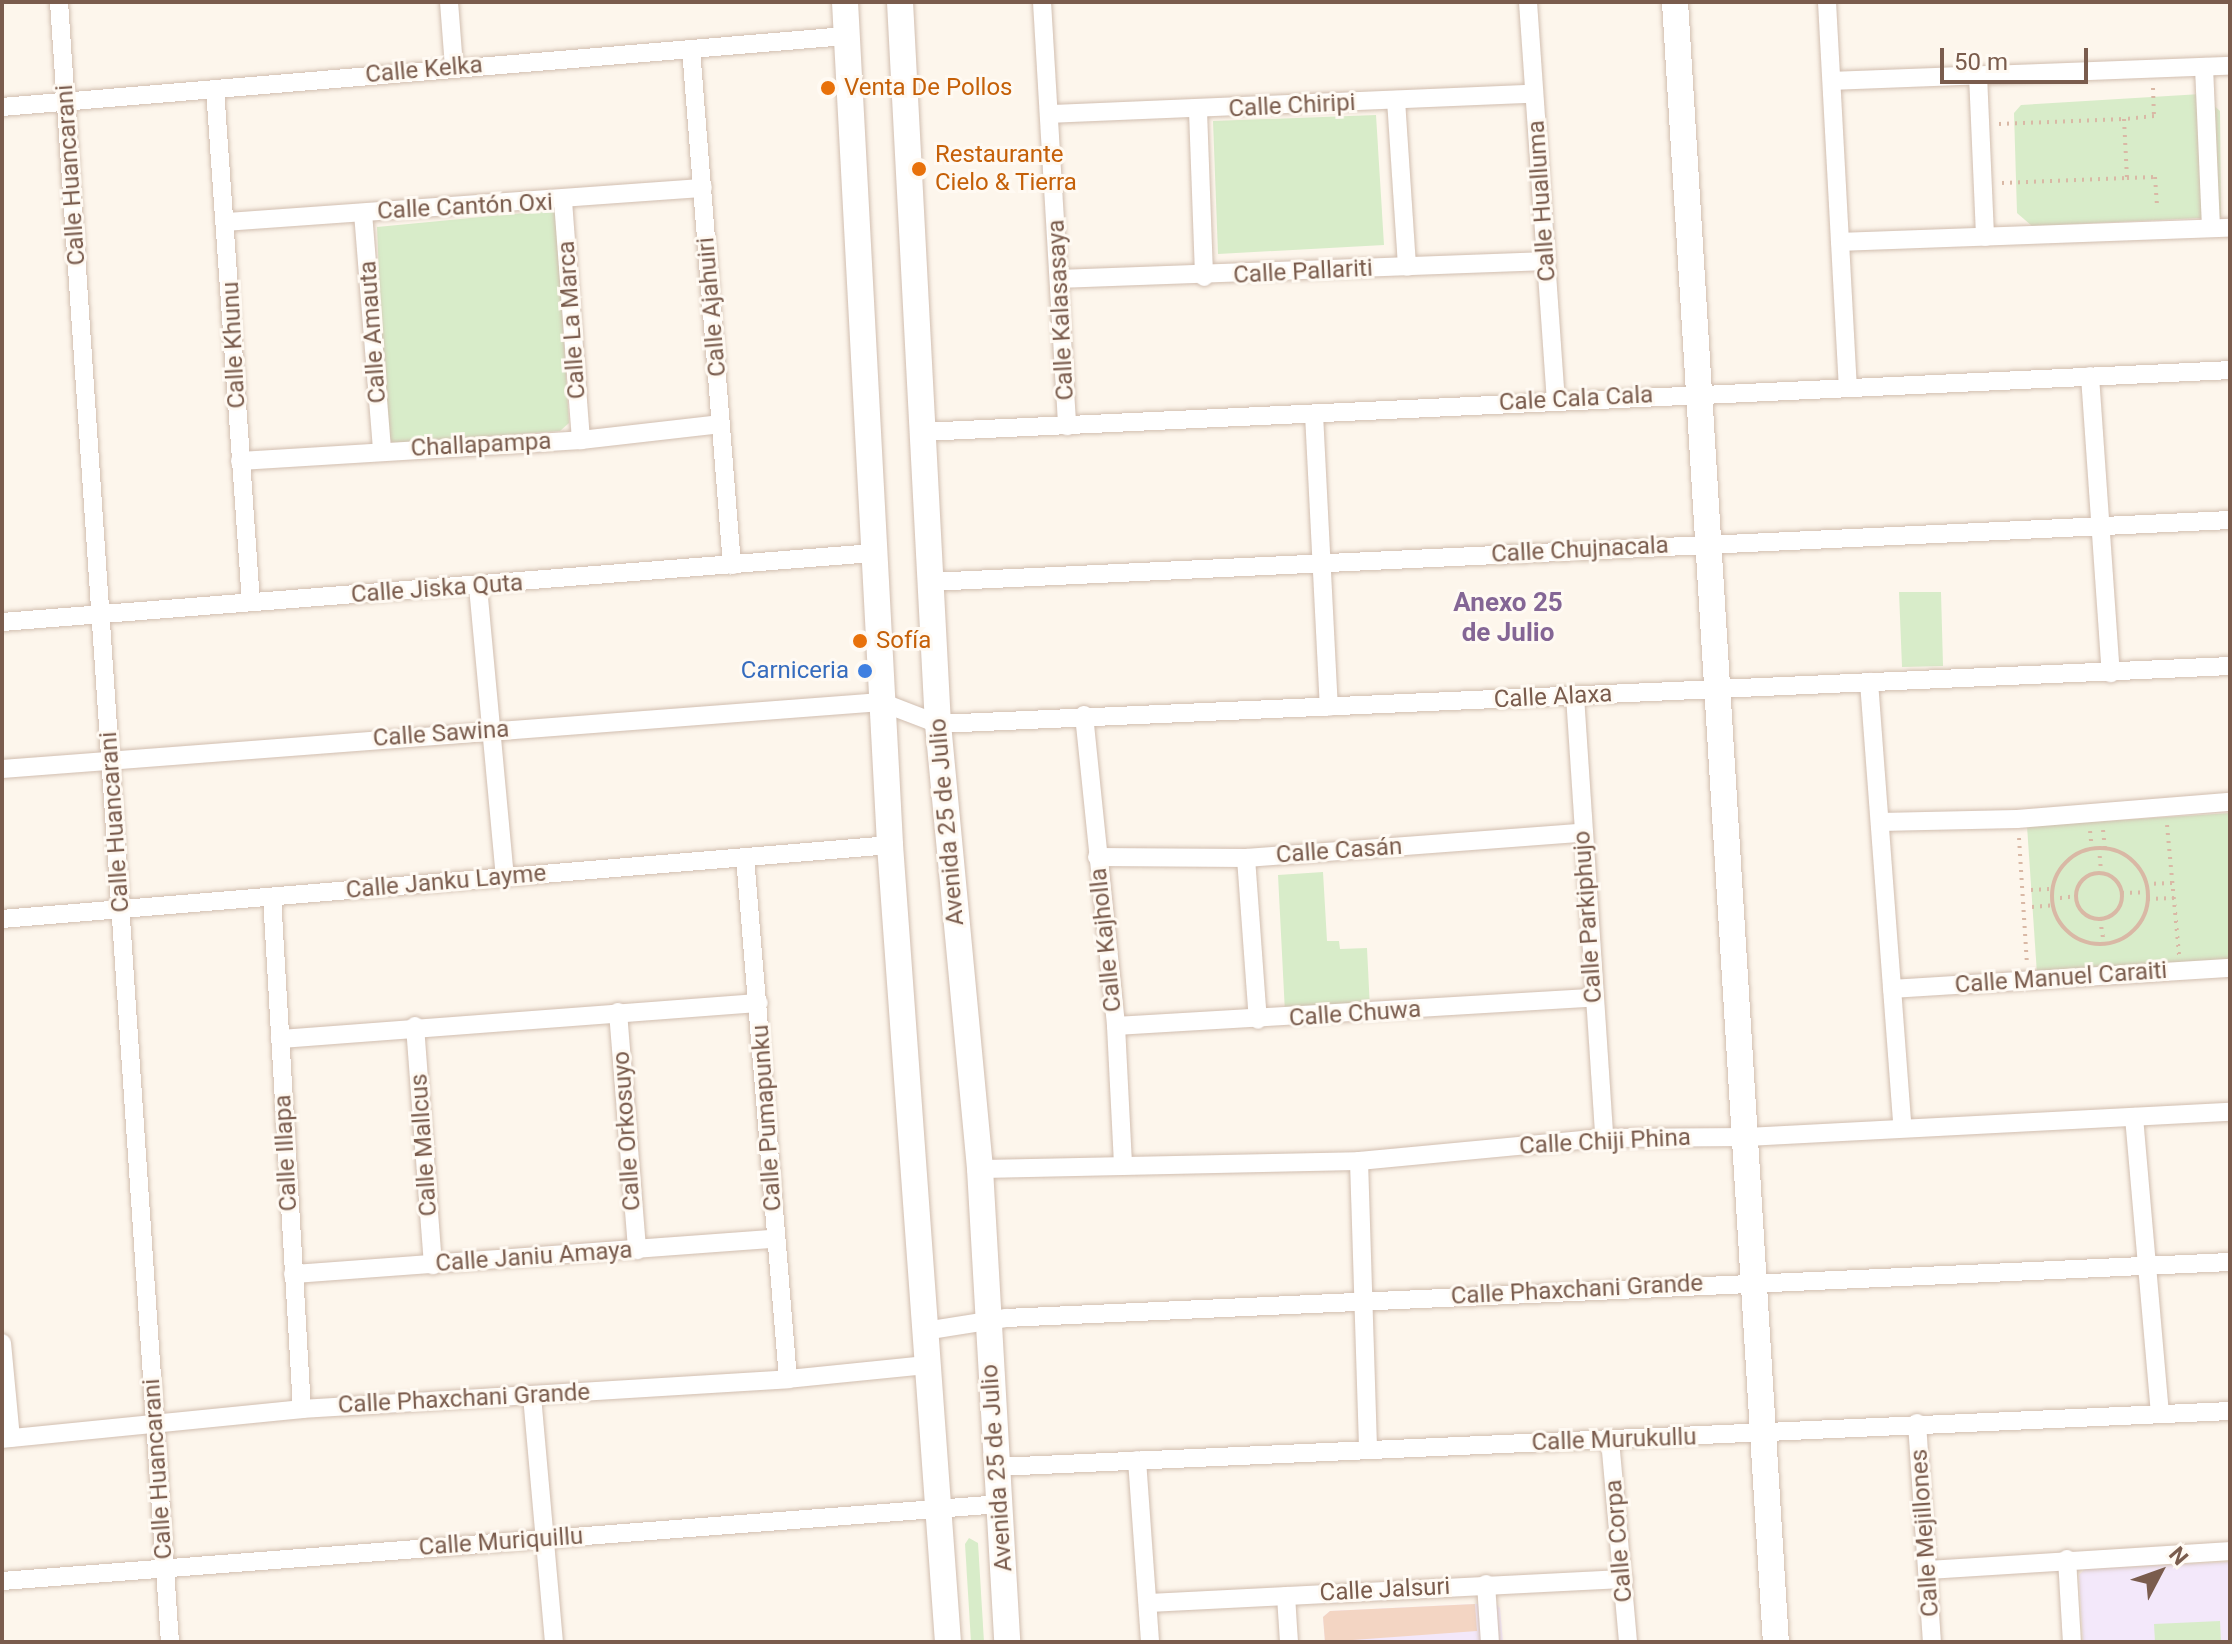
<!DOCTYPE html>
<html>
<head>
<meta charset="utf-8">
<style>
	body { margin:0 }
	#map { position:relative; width:2232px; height:1644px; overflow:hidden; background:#fdf6ec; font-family:Roboto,sans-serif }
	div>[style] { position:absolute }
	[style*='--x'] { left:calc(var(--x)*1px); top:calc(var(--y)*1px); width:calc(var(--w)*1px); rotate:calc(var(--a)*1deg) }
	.education>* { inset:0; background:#f3e8fa }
	.green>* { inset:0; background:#d8ecc9 }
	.building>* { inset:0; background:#f3d5c3 }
	.path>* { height:4px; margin-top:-2px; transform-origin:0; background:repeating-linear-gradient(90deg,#d9b8a5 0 2px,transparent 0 8px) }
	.path>.ring { margin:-2px; padding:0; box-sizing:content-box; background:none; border:4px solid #d9b8a5; border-radius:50% }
	.roads { filter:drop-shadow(0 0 2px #d1beb0) drop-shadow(0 0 2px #d1beb0) }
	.street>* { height:18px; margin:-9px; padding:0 9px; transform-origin:9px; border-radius:9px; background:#fff }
	.secondary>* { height:26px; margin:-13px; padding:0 13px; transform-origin:13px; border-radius:13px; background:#fff }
	.dots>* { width:22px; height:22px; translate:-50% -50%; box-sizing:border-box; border:4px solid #fffaf3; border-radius:50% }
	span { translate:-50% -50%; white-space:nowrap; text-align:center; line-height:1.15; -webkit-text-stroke:6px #fffaf3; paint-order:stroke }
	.street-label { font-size:24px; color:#7a5c4d }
	.food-label { font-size:24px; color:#c56008 }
	.left { translate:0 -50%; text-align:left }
	.shop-label { font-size:24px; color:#366cbe }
	.right { translate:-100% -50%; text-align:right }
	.neighbourhood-label { font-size:26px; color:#846695; font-weight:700 }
	.frame { position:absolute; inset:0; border:4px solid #7a5c4d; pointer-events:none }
	.north { position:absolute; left:2120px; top:1532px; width:80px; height:80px; -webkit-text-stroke:6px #fffaf3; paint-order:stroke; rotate:49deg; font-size:22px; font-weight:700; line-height:32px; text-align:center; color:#7a5c4d }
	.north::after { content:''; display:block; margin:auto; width:28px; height:36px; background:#7a5c4d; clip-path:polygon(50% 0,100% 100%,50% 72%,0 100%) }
	.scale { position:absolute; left:1940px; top:48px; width:148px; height:36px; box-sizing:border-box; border:4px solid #7a5c4d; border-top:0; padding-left:10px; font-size:24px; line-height:28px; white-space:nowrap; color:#7a5c4d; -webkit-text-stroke:6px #fffaf3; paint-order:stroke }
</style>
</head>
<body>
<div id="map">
	<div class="education">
		<div style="clip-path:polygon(2230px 1562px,2230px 1642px,2083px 1642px,2079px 1575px,2085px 1569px)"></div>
		<div style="clip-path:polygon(1495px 1603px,1500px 1608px,1503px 1642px,1325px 1642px,1323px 1617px,1330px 1611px)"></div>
	</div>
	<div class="green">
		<div style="clip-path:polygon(2201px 94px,2220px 111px,2221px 217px,2032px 226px,2017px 213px,2014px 113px,2021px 105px)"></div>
		<div style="clip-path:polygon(1376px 115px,1384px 245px,1218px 254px,1213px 121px)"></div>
		<div style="clip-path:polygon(556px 210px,569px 423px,560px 431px,393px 443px,386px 436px,377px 227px)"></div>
		<div style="clip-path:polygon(1899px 592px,1941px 592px,1943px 666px,1902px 667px)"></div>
		<div style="clip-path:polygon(2230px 813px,2230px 962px,2037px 974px,2027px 826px)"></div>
		<div style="clip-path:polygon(1323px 872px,1327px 941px,1339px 941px,1340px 949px,1367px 948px,1370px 1009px,1285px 1013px,1278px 875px)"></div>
		<div style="clip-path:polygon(969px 1538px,978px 1543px,984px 1642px,971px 1642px,965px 1544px)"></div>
		<div style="clip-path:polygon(2220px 1621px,2221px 1642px,2155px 1642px,2154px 1624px)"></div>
	</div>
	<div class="building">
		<div style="clip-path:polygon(1475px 1604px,1477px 1631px,1325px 1642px,1323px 1617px,1330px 1611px)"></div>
	</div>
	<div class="path">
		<div style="--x:2153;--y:88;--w:28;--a:88"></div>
		<div style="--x:2154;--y:116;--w:30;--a:174"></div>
		<div style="--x:2124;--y:119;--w:59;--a:87.1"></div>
		<div style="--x:2127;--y:178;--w:28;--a:-2"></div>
		<div style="--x:2155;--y:177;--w:31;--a:86"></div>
		<div style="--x:1999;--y:124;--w:125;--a:-2.3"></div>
		<div style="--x:2002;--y:183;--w:125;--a:-2.3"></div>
		<div style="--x:2167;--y:825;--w:131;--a:84.7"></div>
		<div style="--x:2103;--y:830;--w:18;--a:84"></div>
		<div style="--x:2090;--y:831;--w:18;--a:84"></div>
		<div style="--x:2019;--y:838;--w:127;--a:86.4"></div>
		<div class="ring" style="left:2052px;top:848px;width:92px;height:92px"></div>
		<div style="--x:2099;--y:848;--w:24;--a:85"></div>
		<div class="ring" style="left:2076px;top:873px;width:42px;height:42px"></div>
		<div style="--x:2146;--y:884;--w:26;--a:-2"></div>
		<div style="--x:2031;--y:890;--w:22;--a:-3"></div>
		<div style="--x:2122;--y:893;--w:25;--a:-2"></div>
		<div style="--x:2052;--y:899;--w:23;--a:-7"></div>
		<div style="--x:2148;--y:899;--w:26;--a:-2"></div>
		<div style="--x:2032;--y:907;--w:21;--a:-5"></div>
		<div style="--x:2100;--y:919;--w:26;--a:81"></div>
	</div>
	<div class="roads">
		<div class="street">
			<div style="--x:59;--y:2;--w:1644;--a:86.13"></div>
			<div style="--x:449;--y:2;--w:65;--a:85.6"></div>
			<div style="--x:1042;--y:2;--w:425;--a:86.6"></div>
			<div style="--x:1528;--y:2;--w:398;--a:86"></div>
			<div style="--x:1827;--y:2;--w:385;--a:86.9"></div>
			<div style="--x:691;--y:49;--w:518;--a:85.46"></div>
			<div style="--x:2204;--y:67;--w:161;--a:87.5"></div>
			<div style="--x:1978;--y:75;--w:162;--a:87.5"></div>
			<div style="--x:1832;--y:81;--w:398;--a:-2.2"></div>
			<div style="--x:215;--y:89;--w:514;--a:85.99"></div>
			<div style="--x:1396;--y:100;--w:167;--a:86.2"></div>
			<div style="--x:2;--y:107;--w:847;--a:-4.81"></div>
			<div style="--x:1198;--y:111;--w:166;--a:87.9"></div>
			<div style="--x:1050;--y:114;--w:484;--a:-2.4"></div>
			<div style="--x:563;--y:201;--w:240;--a:85.7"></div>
			<div style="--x:363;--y:213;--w:239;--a:85.4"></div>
			<div style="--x:226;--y:222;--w:478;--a:-4.1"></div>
			<div style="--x:1840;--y:242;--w:390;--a:-2.1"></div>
			<div style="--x:1060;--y:279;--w:486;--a:-2.1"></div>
			<div style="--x:2090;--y:376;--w:298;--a:86"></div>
			<div style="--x:1314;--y:414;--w:293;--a:87.1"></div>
			<div style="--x:922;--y:432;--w:1309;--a:-2.71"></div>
			<div style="--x:240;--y:461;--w:342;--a:-3.5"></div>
			<div style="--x:581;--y:440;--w:141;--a:-6.5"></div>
			<div style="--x:930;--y:582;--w:1301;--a:-2.73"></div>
			<div style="--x:478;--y:587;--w:291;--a:84.7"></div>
			<div style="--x:2;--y:622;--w:873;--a:-4.53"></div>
			<div style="--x:1869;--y:682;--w:445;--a:85.7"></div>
			<div style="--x:1575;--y:696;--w:443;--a:86.2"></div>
			<div style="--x:1084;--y:715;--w:313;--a:84.1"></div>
			<div style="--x:1116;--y:1026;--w:140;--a:87.1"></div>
			<div style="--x:2;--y:769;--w:882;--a:-4.36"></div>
			<div style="--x:881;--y:702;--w:61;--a:21.1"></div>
			<div style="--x:938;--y:724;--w:1293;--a:-2.57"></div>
			<div style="--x:1880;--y:822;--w:137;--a:-1.3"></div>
			<div style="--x:2017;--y:819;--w:214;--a:-4.6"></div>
			<div style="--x:745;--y:857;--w:524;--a:85.29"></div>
			<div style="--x:1097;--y:857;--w:149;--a:0.4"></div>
			<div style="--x:1246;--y:858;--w:336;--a:-4.3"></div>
			<div style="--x:1246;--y:858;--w:162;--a:85.8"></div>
			<div style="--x:272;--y:897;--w:513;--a:86.65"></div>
			<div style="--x:2;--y:919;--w:891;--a:-4.76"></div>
			<div style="--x:1892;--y:989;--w:339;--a:-3.6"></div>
			<div style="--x:618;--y:1012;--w:239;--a:85.4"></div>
			<div style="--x:415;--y:1026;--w:240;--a:85.7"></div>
			<div style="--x:1116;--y:1026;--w:478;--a:-3.4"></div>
			<div style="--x:280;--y:1039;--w:480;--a:-4.3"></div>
			<div style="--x:2134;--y:1117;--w:296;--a:85"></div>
			<div style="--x:1359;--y:1161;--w:288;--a:88.2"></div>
			<div style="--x:980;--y:1169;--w:379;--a:-1.2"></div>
			<div style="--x:1359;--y:1161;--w:246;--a:-5.4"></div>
			<div style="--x:1604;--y:1138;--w:142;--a:-0.4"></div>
			<div style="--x:1746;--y:1137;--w:485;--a:-3"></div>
			<div style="--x:293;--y:1274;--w:483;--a:-4.2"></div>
			<div style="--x:925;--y:1331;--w:82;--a:-9.1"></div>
			<div style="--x:1006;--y:1318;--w:1225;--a:-2.62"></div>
			<div style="--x:2;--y:1343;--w:95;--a:84.6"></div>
			<div style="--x:532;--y:1396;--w:247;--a:84.9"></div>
			<div style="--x:1917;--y:1423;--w:220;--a:86.1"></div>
			<div style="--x:2;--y:1439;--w:301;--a:-5.7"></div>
			<div style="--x:302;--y:1409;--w:487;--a:-3.5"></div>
			<div style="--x:788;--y:1379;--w:140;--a:-5.8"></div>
			<div style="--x:1610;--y:1440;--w:203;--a:84.9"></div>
			<div style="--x:1137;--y:1460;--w:182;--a:85.9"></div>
			<div style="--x:997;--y:1467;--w:1234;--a:-2.6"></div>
			<div style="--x:2067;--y:1559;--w:83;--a:86.6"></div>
			<div style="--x:1929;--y:1570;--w:302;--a:-3.6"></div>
			<div style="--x:2;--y:1581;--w:1001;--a:-4.41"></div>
			<div style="--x:1486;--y:1584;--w:58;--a:86.1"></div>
			<div style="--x:1286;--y:1596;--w:46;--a:86.3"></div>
			<div style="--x:1148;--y:1603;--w:476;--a:-2.9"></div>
		</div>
		<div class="secondary">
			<div style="--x:845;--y:2;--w:844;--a:86.94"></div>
			<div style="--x:890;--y:845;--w:799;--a:85.84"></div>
			<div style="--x:900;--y:2;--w:723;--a:86.99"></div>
			<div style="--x:938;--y:724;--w:447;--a:84.6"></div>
			<div style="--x:980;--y:1169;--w:474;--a:86.7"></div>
			<div style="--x:1675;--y:2;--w:1643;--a:86.48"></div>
		</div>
	</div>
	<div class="dots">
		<div style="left:828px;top:88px;background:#e8710a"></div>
		<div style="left:919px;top:169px;background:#e8710a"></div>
		<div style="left:860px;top:641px;background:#e8710a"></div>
		<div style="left:865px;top:671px;background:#3f7fe0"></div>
	</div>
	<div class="street-label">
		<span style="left:424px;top:70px;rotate:-5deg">Calle Kelka</span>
		<span style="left:1292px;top:106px;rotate:-3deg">Calle Chiripi</span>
		<span style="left:71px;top:175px;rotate:-94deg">Calle Huancarani</span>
		<span style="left:1542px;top:201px;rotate:-94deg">Calle Hualluma</span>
		<span style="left:465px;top:207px;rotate:-3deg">Calle Cantón Oxi</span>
		<span style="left:1303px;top:272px;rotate:-3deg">Calle Pallariti</span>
		<span style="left:712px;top:307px;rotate:-95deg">Calle Ajahuiri</span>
		<span style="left:1061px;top:310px;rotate:-93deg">Calle Kalasasaya</span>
		<span style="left:572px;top:320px;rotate:-94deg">Calle La Marca</span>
		<span style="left:373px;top:332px;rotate:-94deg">Calle Amauta</span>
		<span style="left:234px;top:345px;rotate:-93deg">Calle Khunu</span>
		<span style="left:1576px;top:399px;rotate:-3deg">Cale Cala Cala</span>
		<span style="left:481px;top:445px;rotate:-3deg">Challapampa</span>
		<span style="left:1580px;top:550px;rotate:-3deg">Calle Chujnacala</span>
		<span style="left:437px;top:589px;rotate:-4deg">Calle Jiska Quta</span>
		<span style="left:1553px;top:697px;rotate:-3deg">Calle Alaxa</span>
		<span style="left:441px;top:734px;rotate:-4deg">Calle Sawina</span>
		<span style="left:115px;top:822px;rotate:-94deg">Calle Huancarani</span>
		<span style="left:947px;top:822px;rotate:-95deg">Avenida 25 de Julio</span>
		<span style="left:1339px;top:851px;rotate:-4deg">Calle Casán</span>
		<span style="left:446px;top:882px;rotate:-5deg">Calle Janku Layme</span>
		<span style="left:1588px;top:917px;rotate:-94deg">Calle Parkiphujo</span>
		<span style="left:1106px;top:940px;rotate:-96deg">Calle Kajholla</span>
		<span style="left:2061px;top:978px;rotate:-4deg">Calle Manuel Caraiti</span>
		<span style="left:1355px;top:1014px;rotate:-4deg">Calle Chuwa</span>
		<span style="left:767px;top:1118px;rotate:-94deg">Calle Pumapunku</span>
		<span style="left:627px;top:1131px;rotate:-94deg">Calle Orkosuyo</span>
		<span style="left:1605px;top:1142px;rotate:-3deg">Calle Chiji Phina</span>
		<span style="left:424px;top:1145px;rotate:-94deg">Calle Mallcus</span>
		<span style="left:286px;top:1153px;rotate:-93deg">Calle Illapa</span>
		<span style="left:534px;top:1257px;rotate:-4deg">Calle Janiu Amaya</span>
		<span style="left:1577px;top:1290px;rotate:-3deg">Calle Phaxchani Grande</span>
		<span style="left:464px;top:1399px;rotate:-3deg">Calle Phaxchani Grande</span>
		<span style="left:1614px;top:1440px;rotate:-2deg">Calle Murukullu</span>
		<span style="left:997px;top:1468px;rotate:-94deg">Avenida 25 de Julio</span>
		<span style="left:158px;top:1469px;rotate:-94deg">Calle Huancarani</span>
		<span style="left:1925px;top:1533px;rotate:-94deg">Calle Mejillones</span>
		<span style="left:1619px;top:1541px;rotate:-95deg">Calle Corpa</span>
		<span style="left:501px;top:1542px;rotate:-4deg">Calle Muriquillu</span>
		<span style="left:1385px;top:1590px;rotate:-3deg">Calle Jalsuri</span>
	</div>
	<div class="food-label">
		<span class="left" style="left:844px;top:88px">Venta De Pollos</span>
		<span class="left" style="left:935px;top:169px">Restaurante<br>Cielo &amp; Tierra</span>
		<span class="left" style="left:876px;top:641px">Sofía</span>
	</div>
	<div class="shop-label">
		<span class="right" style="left:849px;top:671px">Carniceria</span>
	</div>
	<div class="neighbourhood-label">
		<span style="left:1508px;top:618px">Anexo 25<br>de Julio</span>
	</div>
	<div class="frame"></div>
	<div class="north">N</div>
	<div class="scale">50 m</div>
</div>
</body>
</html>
